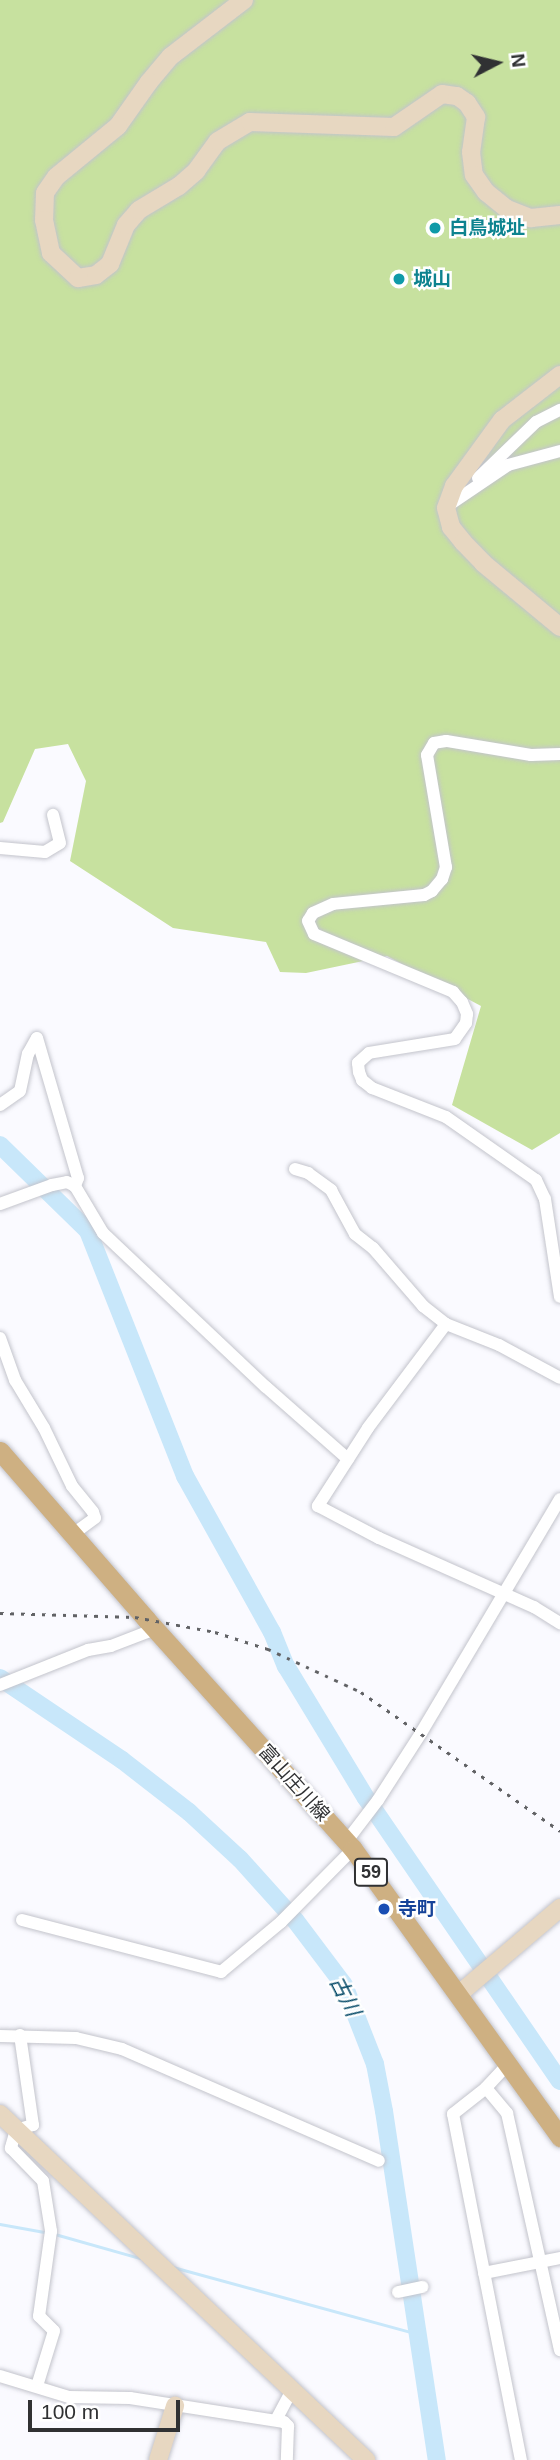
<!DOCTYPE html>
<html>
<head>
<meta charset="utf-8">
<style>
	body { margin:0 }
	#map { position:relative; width:560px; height:2460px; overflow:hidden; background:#fafaff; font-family:Arial,"Noto Sans JP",sans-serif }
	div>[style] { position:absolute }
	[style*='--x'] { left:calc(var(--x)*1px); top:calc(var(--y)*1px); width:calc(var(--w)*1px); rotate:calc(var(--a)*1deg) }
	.green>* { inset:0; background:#c7e19f }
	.stream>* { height:2.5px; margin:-1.25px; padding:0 1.25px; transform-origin:1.25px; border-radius:1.25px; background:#c8e7fa }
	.river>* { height:18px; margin:-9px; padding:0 9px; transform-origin:9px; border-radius:9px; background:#c8e7fa }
	.roads { filter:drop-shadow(0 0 2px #c3c4cc) drop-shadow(0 0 2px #c3c4cc) }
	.street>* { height:12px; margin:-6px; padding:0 6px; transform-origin:6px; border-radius:6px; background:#fff }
	.secondary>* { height:18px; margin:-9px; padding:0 9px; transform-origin:9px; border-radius:9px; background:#e7d7c1 }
	.primary>* { height:19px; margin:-9.5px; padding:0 9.5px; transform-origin:9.5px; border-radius:9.5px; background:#ceb082 }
	.rail>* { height:2.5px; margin-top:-1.25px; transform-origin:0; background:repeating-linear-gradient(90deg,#616265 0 3.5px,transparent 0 10.5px) }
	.dots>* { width:19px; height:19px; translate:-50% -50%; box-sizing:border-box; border:4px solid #fff; border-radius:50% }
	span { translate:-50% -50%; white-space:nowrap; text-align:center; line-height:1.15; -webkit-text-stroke:5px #fff; paint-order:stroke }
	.shield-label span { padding:2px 5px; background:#fff; border:2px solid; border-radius:5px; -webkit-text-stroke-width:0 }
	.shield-label { font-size:18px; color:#303133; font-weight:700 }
	.culture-label { font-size:19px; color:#0d838f; font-weight:700 }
	.left { translate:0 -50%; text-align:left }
	.street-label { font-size:19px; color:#303133 }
	.transit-label { font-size:19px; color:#164399; font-weight:700 }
	.water-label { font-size:21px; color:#014765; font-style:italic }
	.north { position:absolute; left:462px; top:28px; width:70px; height:70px; -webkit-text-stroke:5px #fff; paint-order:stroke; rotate:83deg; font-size:19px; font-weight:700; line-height:28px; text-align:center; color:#303133 }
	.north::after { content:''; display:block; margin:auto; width:24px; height:32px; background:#303133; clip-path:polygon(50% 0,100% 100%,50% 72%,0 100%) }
	.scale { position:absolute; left:28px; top:2400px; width:152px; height:32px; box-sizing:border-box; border:4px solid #303133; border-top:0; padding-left:9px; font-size:21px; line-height:24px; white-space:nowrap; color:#303133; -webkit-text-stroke:5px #fff; paint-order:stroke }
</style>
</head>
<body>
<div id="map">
	<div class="green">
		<div style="clip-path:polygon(0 0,560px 0,560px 1133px,532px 1150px,452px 1105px,481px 1006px,387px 956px,306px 973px,280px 972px,266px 942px,173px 928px,70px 861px,86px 781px,68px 744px,35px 749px,3px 822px,0 823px)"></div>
	</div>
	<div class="stream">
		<div style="--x:0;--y:2224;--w:46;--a:10.1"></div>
		<div style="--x:55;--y:2234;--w:88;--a:15.8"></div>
		<div style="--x:173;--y:2267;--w:254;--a:15.3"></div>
	</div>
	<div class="river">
		<div style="--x:0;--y:1145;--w:123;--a:44.3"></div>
		<div style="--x:88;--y:1231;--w:264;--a:68.4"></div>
		<div style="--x:185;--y:1476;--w:179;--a:60.9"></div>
		<div style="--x:272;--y:1632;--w:37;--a:68"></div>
		<div style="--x:286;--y:1666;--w:154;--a:58.8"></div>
		<div style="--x:366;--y:1798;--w:343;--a:55.6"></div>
		<div style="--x:0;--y:1678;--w:147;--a:33.9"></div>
		<div style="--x:122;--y:1760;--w:85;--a:37.8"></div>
		<div style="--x:189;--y:1812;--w:69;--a:42.7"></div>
		<div style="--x:240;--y:1859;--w:82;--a:48"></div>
		<div style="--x:295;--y:1920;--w:81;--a:53"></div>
		<div style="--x:344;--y:1985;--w:85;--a:68.6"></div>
		<div style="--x:375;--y:2064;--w:48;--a:79.2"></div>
		<div style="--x:384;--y:2111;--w:353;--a:81.4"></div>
	</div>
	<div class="roads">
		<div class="street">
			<div style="--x:478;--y:478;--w:81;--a:-44"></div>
			<div style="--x:536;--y:422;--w:27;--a:-27"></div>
			<div style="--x:446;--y:507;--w:75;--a:-34.1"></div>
			<div style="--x:508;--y:465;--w:54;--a:-15.1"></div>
			<div style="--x:560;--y:754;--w:29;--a:178"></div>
			<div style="--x:531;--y:755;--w:86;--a:-170.6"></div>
			<div style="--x:446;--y:741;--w:12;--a:171"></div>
			<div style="--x:434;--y:743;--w:14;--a:120"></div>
			<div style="--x:427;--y:755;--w:114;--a:80.4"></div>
			<div style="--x:446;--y:867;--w:13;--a:108"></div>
			<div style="--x:442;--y:879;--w:16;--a:130"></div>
			<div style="--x:432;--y:891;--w:9;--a:153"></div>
			<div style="--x:424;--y:895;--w:91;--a:174.4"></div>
			<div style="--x:333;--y:904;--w:22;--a:156"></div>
			<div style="--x:313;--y:913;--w:9;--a:122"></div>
			<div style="--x:308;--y:921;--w:14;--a:65"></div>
			<div style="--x:314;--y:934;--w:151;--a:22.6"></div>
			<div style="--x:453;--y:992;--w:13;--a:48"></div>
			<div style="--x:462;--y:1002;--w:13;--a:67"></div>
			<div style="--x:467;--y:1014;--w:9;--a:96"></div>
			<div style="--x:466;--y:1023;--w:19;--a:125"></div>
			<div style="--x:455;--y:1039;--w:87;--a:170.8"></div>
			<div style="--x:369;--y:1053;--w:15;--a:138"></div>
			<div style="--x:358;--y:1063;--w:9;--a:84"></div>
			<div style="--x:359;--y:1072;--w:9;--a:69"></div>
			<div style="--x:362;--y:1080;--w:13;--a:39"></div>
			<div style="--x:372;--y:1088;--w:79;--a:21.4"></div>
			<div style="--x:446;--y:1117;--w:110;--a:35"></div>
			<div style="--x:536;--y:1180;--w:21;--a:65"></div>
			<div style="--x:545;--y:1199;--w:99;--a:81.3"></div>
			<div style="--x:0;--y:848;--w:45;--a:5.1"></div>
			<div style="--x:45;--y:852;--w:17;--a:-31"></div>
			<div style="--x:60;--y:843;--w:29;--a:-104"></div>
			<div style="--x:37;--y:1038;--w:146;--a:73.7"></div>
			<div style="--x:78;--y:1178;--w:9;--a:111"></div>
			<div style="--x:75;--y:1186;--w:55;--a:59.2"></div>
			<div style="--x:103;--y:1233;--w:224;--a:43.4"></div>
			<div style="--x:266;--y:1387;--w:109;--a:41.3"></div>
			<div style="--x:0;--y:1105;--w:24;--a:-35"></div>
			<div style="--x:20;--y:1091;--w:38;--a:-78"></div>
			<div style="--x:28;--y:1054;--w:18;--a:-61"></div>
			<div style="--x:295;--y:1169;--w:14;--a:17"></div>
			<div style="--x:308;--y:1173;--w:29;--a:36"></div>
			<div style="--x:331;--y:1190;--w:50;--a:61.4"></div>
			<div style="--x:355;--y:1234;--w:23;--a:38"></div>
			<div style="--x:373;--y:1248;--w:77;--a:49.2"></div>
			<div style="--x:423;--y:1306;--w:29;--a:38"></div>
			<div style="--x:446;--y:1324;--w:57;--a:21.6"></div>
			<div style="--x:499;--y:1345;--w:69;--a:28.4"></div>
			<div style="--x:0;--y:1204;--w:55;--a:-20.1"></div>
			<div style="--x:52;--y:1185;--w:15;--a:-11"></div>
			<div style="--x:67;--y:1182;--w:9;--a:27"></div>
			<div style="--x:446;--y:1324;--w:130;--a:126.9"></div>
			<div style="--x:368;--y:1428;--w:93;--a:122.7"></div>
			<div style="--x:318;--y:1506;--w:69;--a:27.7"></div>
			<div style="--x:379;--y:1538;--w:170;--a:24"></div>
			<div style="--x:534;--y:1607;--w:31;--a:32"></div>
			<div style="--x:0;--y:1338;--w:45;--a:70.3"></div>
			<div style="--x:15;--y:1380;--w:56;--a:58.9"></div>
			<div style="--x:44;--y:1428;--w:64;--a:64.2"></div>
			<div style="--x:72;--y:1486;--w:33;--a:51"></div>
			<div style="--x:93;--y:1512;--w:6;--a:72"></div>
			<div style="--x:95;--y:1518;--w:29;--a:144"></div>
			<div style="--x:0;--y:1685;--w:95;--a:-21.7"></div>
			<div style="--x:88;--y:1650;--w:23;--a:-10"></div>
			<div style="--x:111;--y:1646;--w:47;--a:-21.1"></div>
			<div style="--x:346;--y:1842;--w:53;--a:-52.7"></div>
			<div style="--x:378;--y:1800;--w:80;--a:-57.3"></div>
			<div style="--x:421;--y:1733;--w:272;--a:-59.3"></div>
			<div style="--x:22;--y:1920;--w:206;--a:14.6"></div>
			<div style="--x:221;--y:1972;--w:78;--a:-39.8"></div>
			<div style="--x:281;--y:1922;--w:103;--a:-45.4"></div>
			<div style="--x:20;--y:2035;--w:91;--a:81.8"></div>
			<div style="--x:33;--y:2125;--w:18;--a:164"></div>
			<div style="--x:16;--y:2130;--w:19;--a:106"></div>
			<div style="--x:11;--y:2148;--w:46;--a:45.9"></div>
			<div style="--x:43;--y:2181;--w:51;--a:80.9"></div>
			<div style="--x:51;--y:2231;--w:86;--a:98"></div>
			<div style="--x:39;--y:2316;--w:21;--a:45"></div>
			<div style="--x:54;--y:2331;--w:58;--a:107.2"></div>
			<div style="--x:0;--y:2036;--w:76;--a:1.5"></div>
			<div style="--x:76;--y:2038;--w:47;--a:13.4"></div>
			<div style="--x:122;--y:2049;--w:280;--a:23.5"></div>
			<div style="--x:509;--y:2063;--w:34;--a:133"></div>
			<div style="--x:486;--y:2088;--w:42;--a:141.8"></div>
			<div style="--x:453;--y:2114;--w:353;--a:78.9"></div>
			<div style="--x:486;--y:2088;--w:33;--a:50"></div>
			<div style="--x:507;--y:2113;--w:243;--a:77.4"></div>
			<div style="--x:484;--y:2273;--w:77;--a:-11.2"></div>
			<div style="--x:398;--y:2292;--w:25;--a:-12"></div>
			<div style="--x:0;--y:2376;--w:72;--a:16.9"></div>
			<div style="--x:69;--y:2397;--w:61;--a:0.9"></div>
			<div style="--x:130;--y:2398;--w:156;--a:8.9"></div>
			<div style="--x:284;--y:2422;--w:6;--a:45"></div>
			<div style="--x:288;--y:2426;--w:34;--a:92"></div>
			<div style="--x:276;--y:2420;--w:34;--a:-62"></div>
		</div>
		<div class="secondary">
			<div style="--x:244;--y:0;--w:93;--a:142.4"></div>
			<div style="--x:170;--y:57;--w:33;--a:130"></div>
			<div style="--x:149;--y:82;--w:54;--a:125.2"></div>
			<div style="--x:118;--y:126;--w:80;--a:140.6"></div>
			<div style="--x:56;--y:177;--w:19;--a:125"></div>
			<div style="--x:45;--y:193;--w:27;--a:92"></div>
			<div style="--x:44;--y:220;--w:34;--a:78"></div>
			<div style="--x:51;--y:253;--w:37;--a:43"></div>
			<div style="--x:78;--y:278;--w:18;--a:-9"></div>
			<div style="--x:96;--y:275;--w:18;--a:-38"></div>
			<div style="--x:110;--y:264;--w:42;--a:-67.7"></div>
			<div style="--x:126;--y:225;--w:20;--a:-49"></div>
			<div style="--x:139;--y:210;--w:47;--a:-31"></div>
			<div style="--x:179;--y:186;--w:23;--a:-41"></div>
			<div style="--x:196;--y:171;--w:37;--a:-54"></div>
			<div style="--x:218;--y:141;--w:37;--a:-31"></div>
			<div style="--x:250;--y:122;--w:144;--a:2"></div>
			<div style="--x:394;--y:127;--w:58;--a:-34.5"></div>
			<div style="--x:442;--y:94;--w:15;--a:8"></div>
			<div style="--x:457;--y:96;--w:12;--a:35"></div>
			<div style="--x:467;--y:103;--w:17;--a:57"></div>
			<div style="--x:476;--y:117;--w:35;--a:98"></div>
			<div style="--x:471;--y:152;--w:23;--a:83"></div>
			<div style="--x:474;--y:175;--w:21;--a:55"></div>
			<div style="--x:486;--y:192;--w:27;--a:39"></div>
			<div style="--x:507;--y:209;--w:26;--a:21"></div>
			<div style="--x:531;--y:218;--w:29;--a:-6"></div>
			<div style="--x:560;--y:375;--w:73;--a:142.2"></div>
			<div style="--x:502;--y:420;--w:82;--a:126"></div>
			<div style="--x:454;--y:486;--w:23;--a:110"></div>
			<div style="--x:446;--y:508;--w:20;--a:75"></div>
			<div style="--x:451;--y:527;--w:19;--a:51"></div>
			<div style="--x:463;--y:542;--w:29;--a:46"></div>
			<div style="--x:483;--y:563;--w:100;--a:39.7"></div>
			<div style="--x:459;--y:1994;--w:133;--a:-40.4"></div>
			<div style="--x:0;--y:2114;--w:504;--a:43.39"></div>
			<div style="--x:158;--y:2460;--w:57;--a:-72.5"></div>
		</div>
		<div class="primary">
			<div style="--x:0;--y:1451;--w:223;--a:49"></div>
			<div style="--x:146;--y:1619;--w:309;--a:48"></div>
			<div style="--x:353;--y:1849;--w:355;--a:54.3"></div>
		</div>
	</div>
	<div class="rail">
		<div style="--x:0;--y:1613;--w:135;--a:1.7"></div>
		<div style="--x:135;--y:1617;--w:81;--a:10.6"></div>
		<div style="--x:215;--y:1632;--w:56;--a:17.8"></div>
		<div style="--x:268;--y:1649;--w:102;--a:24.8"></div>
		<div style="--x:361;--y:1692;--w:243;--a:34.9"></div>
	</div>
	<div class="dots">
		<div style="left:435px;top:228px;background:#0f9aa8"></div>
		<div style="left:399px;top:279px;background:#0f9aa8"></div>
		<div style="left:384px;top:1909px;background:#1a4fb4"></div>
	</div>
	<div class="shield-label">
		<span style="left:371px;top:1872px">59</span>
	</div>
	<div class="culture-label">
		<span class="left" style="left:449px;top:228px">白鳥城址</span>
		<span class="left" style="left:413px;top:279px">城山</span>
	</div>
	<div class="street-label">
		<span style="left:294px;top:1783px;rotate:48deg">富山庄川線</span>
	</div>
	<div class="transit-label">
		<span class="left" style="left:398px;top:1909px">寺町</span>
	</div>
	<div class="water-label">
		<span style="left:345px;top:1996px;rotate:63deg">古川</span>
	</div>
	<div class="north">N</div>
	<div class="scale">100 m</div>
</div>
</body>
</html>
